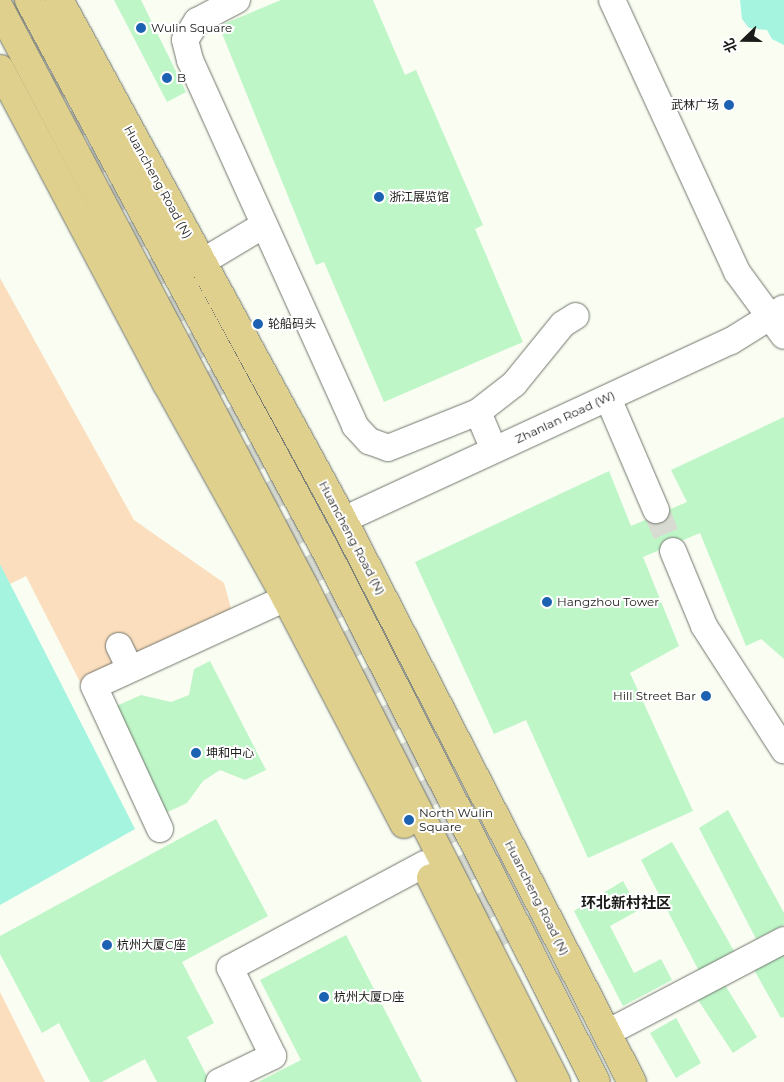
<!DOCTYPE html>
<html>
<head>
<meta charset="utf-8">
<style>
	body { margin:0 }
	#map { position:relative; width:784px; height:1082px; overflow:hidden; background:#f9fdf2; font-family:Montserrat,"Noto Sans SC",sans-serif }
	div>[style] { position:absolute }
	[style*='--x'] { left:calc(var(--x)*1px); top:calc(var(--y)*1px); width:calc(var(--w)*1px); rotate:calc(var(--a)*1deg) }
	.green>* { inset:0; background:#fbdebd }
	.water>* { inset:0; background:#a4f4df }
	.building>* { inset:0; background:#bef6c8 }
	.minor-tunnel>* { height:26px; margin-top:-13px; transform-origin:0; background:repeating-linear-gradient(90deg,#d8dbd1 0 26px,transparent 0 39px) }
	.highway-tunnel>* { height:28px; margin-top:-14px; transform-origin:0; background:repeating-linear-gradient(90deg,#d8dbd1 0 28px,transparent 0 42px) }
	.roads { filter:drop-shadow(0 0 1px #71756c) drop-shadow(0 0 1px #71756c) }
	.minor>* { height:26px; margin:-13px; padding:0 13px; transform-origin:13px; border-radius:13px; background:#fff }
	.major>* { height:28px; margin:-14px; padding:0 14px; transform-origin:14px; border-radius:14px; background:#dfd08e }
	.dots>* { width:14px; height:14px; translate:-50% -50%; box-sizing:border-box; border:2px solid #fff; border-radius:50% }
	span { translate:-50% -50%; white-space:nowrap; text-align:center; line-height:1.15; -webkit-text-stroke:4px #fff; paint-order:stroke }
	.poi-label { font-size:12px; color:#1b1c19 }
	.left { translate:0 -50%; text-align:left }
	.right { translate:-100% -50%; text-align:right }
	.street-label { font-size:12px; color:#1b1c19 }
	.quarter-label { font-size:15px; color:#1b1c19; font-weight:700 }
	.north { position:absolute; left:719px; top:15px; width:50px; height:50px; -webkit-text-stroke:4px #fff; paint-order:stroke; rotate:248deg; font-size:14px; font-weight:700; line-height:20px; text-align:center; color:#1b1c19 }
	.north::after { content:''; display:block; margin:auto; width:18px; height:22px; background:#1b1c19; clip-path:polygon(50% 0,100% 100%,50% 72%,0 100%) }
</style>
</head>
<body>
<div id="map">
	<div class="green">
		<div style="clip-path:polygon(0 278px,134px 520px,224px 583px,232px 612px,81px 684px,26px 576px,10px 584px,0 564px)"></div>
		<div style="clip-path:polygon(0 992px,45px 1082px,0 1082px)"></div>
	</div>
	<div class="water">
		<div style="clip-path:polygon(740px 0,784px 0,784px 45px,772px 39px,767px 30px,749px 28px,742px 19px)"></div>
		<div style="clip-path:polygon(0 564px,135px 829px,0 905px)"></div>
	</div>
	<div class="building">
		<div style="clip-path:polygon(114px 0,141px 0,186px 92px,167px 102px)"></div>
		<div style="clip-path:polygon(281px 0,373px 0,405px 75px,416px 70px,483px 225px,475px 229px,523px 342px,384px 402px,324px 262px,316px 265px,219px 26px)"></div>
		<div style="clip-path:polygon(784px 417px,784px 659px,761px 639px,746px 646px,700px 533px,643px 557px,679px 646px,630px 673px,693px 811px,588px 858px,526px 720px,494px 734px,415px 562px,609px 471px,631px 526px,687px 502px,671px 470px)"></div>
		<div style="clip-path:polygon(210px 661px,266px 770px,245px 780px,220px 770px,203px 781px,187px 803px,161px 815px,114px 707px,141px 695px,171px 702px,189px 695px,194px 669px)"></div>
		<div style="clip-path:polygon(728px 810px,784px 913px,784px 925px,756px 939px,699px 828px)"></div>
		<div style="clip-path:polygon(216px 819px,268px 916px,182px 962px,214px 1023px,187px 1037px,210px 1082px,157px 1082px,145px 1059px,102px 1082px,90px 1082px,59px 1023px,42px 1033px,0 954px,0 936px)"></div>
		<div style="clip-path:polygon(672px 842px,734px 951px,699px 971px,641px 860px)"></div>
		<div style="clip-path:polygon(623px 881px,639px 910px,610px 926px,634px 973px,661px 959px,672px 980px,623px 1006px,574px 911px)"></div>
		<div style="clip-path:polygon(346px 935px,422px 1082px,258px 1082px,301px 1060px,260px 980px)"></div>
		<div style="clip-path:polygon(784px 952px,784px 1017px,781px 1018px,752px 966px)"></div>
		<div style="clip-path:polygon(725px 985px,757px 1037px,733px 1053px,698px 1000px)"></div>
		<div style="clip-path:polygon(676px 1018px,701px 1063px,676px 1078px,650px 1033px)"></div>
	</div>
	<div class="minor-tunnel">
		<div style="--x:656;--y:510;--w:44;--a:67.5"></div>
	</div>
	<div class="highway-tunnel">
		<div style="--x:11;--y:0;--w:1066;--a:62.09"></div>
	</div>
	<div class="roads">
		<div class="minor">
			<div style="--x:237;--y:0;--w:45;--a:152.3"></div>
			<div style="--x:197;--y:21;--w:22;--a:122"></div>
			<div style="--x:185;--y:40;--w:21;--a:76"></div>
			<div style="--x:190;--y:60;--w:401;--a:65.7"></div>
			<div style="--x:355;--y:426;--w:21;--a:47"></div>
			<div style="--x:369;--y:441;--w:20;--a:20"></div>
			<div style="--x:388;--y:448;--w:97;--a:-21.8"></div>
			<div style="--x:478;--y:412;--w:41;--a:67.2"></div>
			<div style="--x:612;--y:0;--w:299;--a:65.3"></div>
			<div style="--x:737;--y:272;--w:79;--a:53.7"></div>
			<div style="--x:202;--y:262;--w:72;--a:-30.8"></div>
			<div style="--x:608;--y:398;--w:122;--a:66.8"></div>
			<div style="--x:478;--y:412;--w:46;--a:-37.9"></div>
			<div style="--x:514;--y:384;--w:77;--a:-50.8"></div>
			<div style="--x:563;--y:324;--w:15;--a:-32"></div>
			<div style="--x:343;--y:520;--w:427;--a:-24.8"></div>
			<div style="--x:731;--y:341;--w:62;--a:-31.9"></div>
			<div style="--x:673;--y:551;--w:81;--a:67.5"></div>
			<div style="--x:704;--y:626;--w:148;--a:57.2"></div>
			<div style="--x:119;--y:646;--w:25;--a:64"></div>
			<div style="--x:160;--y:829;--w:157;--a:-114.8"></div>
			<div style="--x:94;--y:686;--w:211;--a:-24.6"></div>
			<div style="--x:607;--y:1033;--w:200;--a:-27.7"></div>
			<div style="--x:219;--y:1082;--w:60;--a:-25.7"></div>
			<div style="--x:273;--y:1056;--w:98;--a:-116"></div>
			<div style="--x:230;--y:968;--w:221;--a:-28.1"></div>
		</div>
		<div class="major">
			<div style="--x:29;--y:0;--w:628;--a:61.68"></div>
			<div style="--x:327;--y:553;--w:593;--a:63.05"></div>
			<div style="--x:59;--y:0;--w:592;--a:61.36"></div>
			<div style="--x:343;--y:520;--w:632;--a:62.79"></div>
			<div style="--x:0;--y:9;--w:659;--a:62.23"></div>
			<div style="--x:307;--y:592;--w:550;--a:63.06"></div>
			<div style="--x:0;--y:69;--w:357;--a:62.1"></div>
			<div style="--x:167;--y:384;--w:245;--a:60.9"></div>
			<div style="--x:286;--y:598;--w:255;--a:62.4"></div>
			<div style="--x:431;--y:878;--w:228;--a:63.4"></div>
		</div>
	</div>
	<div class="dots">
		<div style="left:141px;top:28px;background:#1d62b2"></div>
		<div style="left:167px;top:78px;background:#1d62b2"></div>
		<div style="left:729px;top:105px;background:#1d62b2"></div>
		<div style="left:379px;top:197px;background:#1d62b2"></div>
		<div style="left:258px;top:324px;background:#1d62b2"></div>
		<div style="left:547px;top:602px;background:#1d62b2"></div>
		<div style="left:706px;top:696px;background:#1d62b2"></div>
		<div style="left:196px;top:753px;background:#1d62b2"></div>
		<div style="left:409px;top:820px;background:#1d62b2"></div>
		<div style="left:107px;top:945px;background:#1d62b2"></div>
		<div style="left:324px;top:997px;background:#1d62b2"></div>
	</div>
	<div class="poi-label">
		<span class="left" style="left:151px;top:28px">Wulin Square</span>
		<span class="left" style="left:177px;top:78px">B</span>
		<span class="right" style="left:719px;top:105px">武林广场</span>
		<span class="left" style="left:389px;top:197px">浙江展览馆</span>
		<span class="left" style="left:268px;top:324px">轮船码头</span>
		<span class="left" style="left:557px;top:602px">Hangzhou Tower</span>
		<span class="right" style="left:696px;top:696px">Hill Street Bar</span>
		<span class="left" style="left:206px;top:753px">坤和中心</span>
		<span class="left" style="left:419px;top:820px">North Wulin<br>Square</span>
		<span class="left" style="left:117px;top:945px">杭州大厦C座</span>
		<span class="left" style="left:334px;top:997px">杭州大厦D座</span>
	</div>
	<div class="street-label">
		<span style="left:158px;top:182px;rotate:61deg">Huancheng Road (N)</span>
		<span style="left:565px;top:417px;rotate:-25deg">Zhanlan Road (W)</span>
		<span style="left:352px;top:538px;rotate:62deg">Huancheng Road (N)</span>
		<span style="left:537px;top:898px;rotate:63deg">Huancheng Road (N)</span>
	</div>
	<div class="quarter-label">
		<span style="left:626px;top:903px">环北新村社区</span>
	</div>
	<div class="north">北</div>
</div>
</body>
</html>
